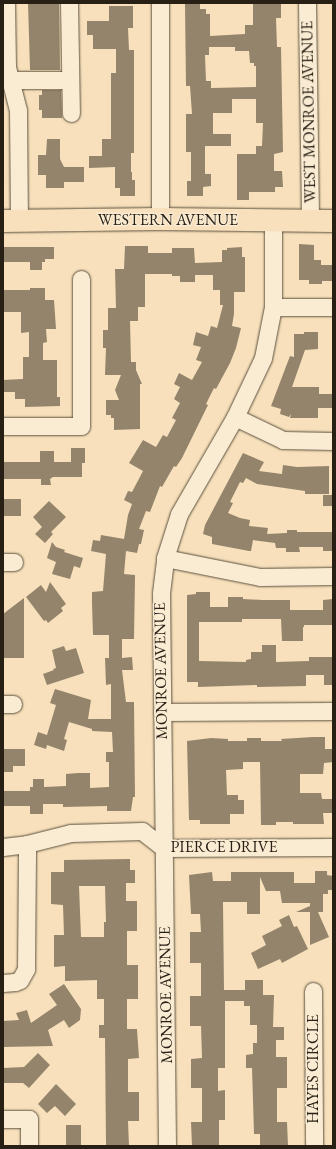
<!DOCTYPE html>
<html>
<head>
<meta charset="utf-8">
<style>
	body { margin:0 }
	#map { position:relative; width:336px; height:1149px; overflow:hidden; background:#f7e0bb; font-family:"EB Garamond",serif }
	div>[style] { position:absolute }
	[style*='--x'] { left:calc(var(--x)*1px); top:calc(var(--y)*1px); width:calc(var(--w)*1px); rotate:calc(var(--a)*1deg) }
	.building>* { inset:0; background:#94846b }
	.roads { filter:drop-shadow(0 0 1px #5c503e) drop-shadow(0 0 1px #5c503e) }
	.minor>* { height:17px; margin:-8.5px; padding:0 8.5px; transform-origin:8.5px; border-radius:8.5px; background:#faebd3 }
	.major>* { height:22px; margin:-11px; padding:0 11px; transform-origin:11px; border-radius:11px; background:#f7e0bb }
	span { translate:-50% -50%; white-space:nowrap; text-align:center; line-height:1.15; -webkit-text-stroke:3px #faebd3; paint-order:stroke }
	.street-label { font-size:16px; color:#282015 }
	.frame { position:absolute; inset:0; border:4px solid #282015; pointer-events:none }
</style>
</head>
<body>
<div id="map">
	<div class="building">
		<div style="clip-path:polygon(28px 3px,59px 3px,60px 70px,30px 70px)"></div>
		<div style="clip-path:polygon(evenodd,253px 3px,281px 3px,281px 18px,276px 18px,277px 47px,281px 47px,283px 152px,274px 154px,274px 171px,282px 171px,283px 187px,275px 187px,275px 192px,249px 192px,249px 200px,237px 200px,237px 154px,256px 154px,256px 146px,262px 146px,263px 123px,256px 123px,256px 99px,232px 99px,232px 113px,213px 113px,213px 134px,231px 134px,231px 146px,205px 146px,205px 174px,211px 174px,211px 186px,203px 187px,203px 196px,187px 196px,187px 181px,191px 181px,191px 152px,186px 152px,186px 114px,192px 114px,190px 86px,186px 86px,185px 4px,200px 4px,200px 9px,206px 9px,206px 14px,210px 14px,210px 36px,245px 34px,245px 25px,253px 25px,253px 3px,209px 47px,235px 47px,235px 51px,249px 51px,250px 63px,254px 63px,254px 66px,256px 66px,256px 87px,211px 88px,211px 81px,206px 81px,205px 55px,209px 55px,209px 47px)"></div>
		<div style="clip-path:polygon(109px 6px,133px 6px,133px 28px,128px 28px,129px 50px,134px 50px,134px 153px,131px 153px,131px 172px,132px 172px,132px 180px,135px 180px,135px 196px,120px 196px,120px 188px,115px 188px,115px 167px,89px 168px,89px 156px,102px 156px,102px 139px,111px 139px,111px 73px,116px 73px,116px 49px,93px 49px,93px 35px,87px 35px,87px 21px,109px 21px)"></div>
		<div style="clip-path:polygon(42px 90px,61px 90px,62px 118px,42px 118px,42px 110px,39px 110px,39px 95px,42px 95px)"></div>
		<div style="clip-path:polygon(47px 139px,60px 139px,60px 159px,64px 167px,84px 167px,84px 182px,64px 182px,64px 188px,46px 188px,46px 175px,38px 175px,38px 155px,46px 155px)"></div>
		<div style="clip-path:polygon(299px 244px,314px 245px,314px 260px,321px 260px,321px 265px,333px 265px,333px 281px,322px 281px,322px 284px,309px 284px,309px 280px,299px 280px)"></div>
		<div style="clip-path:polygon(125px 246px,148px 246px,148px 253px,172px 253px,172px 248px,194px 248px,195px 263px,222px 262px,222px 250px,227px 250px,227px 248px,242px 247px,242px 257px,245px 257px,245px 292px,234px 292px,234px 314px,232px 326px,241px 328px,236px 348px,230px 363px,216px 389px,214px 388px,206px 404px,208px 405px,182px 458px,176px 467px,174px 466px,162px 487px,160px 486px,150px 512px,146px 511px,139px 529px,144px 530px,141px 544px,139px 544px,137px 553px,126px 551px,124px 574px,135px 575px,135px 578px,134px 639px,122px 639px,122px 658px,132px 657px,133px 670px,122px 670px,126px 702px,134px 702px,135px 797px,133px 797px,131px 811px,107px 811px,107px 806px,63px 807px,63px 804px,43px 804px,43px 814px,30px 814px,30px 806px,3px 806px,3px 791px,30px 791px,30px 787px,33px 787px,33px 779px,44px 779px,44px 787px,66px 786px,66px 774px,78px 773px,90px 773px,90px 788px,109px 787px,109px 762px,106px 762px,106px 752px,113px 752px,112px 732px,92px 731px,92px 729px,69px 722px,64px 739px,67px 740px,64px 751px,47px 745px,46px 749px,34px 745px,38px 732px,47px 735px,56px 705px,50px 703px,55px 689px,91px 700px,88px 719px,111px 719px,111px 684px,106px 685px,105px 658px,109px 658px,109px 635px,93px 635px,92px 604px,92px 592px,103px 591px,106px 554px,91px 551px,93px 540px,100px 541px,101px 535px,124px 539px,128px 515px,132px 504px,124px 500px,128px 491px,132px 492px,143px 471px,129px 463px,143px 440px,156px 447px,163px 435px,167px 437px,176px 420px,172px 418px,180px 403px,174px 399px,180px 387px,174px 384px,179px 373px,192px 380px,202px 362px,196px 360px,201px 347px,193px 345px,196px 332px,208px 336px,211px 326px,217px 328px,223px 305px,220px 305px,220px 290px,213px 290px,213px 275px,195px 275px,195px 282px,180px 282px,180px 276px,172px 276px,172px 274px,145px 274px,145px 307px,138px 307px,138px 321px,130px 321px,131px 362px,136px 362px,136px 370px,142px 384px,140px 384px,140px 429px,114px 430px,114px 418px,111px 418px,111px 415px,106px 415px,106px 400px,119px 400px,115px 390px,121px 375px,105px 375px,106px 348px,103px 348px,103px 330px,108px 330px,108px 308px,116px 308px,115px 269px,124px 269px)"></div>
		<div style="clip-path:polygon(3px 247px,54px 247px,54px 259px,45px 259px,45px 262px,42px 262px,42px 270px,30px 270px,30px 262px,3px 262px)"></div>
		<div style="clip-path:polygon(30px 288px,45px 288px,45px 300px,54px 300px,56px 329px,46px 329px,47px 342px,43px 343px,43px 360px,57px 360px,57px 397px,60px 397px,60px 406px,25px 407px,25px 399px,15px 399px,15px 392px,3px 392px,3px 380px,23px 379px,23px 357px,29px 357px,29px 332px,21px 333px,21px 312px,3px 312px,3px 290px,30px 290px)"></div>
		<div style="clip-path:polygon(304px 332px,318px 332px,318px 349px,305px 350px,292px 387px,319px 387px,319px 394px,332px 394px,332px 408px,318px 408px,318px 418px,290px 418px,291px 414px,289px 417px,280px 414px,281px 409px,271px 406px,290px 356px,294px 357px,294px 334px,304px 334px)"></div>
		<div style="clip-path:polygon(71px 448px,85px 448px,85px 463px,82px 463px,82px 477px,53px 477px,50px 479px,51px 485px,41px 485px,41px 479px,3px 479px,3px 462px,40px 462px,40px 451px,54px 451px,54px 462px,71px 462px)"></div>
		<div style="clip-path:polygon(243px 453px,264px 462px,259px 471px,282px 474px,283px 465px,297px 467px,329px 466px,329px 494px,305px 494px,305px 491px,257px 484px,246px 478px,243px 483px,240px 482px,230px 502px,233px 503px,228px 513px,240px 518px,250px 520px,249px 526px,268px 528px,267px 534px,287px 533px,287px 530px,297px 530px,297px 532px,333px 532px,333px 551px,323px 551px,323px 547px,299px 547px,300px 552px,286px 552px,286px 548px,276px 548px,275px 543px,253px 540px,251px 551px,249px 551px,212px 544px,212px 537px,203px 534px,205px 525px)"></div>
		<div style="clip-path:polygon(323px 495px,333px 495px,333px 506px,323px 506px)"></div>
		<div style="clip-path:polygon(3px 499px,21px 499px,21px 516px,3px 516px)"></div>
		<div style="clip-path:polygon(49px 501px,66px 517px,51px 532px,53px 534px,45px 543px,35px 534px,42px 527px,33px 517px)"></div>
		<div style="clip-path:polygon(52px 542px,56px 547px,65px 550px,64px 552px,83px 558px,80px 568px,74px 566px,70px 579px,52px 574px,56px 562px,47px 558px)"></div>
		<div style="clip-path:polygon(50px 582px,66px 604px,61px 608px,63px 611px,48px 623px,46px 620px,44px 621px,26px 597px,41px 585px,46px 592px)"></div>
		<div style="clip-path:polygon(196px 592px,210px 592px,210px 607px,228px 607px,228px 597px,243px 597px,243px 599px,262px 600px,290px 600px,290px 610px,323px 610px,323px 600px,333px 599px,333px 625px,304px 625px,304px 627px,303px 627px,303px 641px,282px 641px,281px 619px,242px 619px,242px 622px,199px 622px,199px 661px,246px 662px,246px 660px,251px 659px,251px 652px,262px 652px,262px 645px,276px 645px,276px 662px,309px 661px,309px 657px,333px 657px,333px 685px,324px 685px,324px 675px,306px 675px,306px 686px,257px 687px,257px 685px,198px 687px,198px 682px,187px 682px,187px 595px,196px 594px)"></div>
		<div style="clip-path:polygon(24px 598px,24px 658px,3px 658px,3px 614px)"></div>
		<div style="clip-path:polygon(64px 646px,66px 651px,76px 648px,84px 673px,47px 685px,43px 674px,54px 670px,53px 669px,56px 668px,52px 650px)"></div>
		<div style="clip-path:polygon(313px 737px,325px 737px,325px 749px,333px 749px,333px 762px,324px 763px,323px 774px,300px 774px,300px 793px,321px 793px,322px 799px,333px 799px,333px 813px,323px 813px,324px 824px,293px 824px,293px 822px,276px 822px,276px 825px,261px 825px,260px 762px,243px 762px,243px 769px,226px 770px,227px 795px,238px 795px,238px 800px,244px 800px,244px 814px,230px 814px,230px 824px,200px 824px,200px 820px,189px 820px,187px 741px,211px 738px,228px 739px,228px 741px,247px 741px,247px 738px,261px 738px,261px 741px,282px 741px,281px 739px)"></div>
		<div style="clip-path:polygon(3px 749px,25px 749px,25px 766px,13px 766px,13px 772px,3px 772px)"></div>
		<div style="clip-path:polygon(evenodd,130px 859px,130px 870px,135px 870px,135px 883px,126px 883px,126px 901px,137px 901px,137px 931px,127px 931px,127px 965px,138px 965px,138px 999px,127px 999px,127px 1029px,137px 1029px,139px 1058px,128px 1059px,128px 1092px,139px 1092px,139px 1121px,128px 1121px,129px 1146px,106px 1146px,105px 1038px,99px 1038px,99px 1025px,104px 1025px,104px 999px,97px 999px,97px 980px,65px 981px,65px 966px,54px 967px,54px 935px,64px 935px,63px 905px,51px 904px,51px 872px,64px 872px,64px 860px,130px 859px,79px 886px,105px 886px,106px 922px,104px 922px,104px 937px,81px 937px,79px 886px)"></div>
		<div style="clip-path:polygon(315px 871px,327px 871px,327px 875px,333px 876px,333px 890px,328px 890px,328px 894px,323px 894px,323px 912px,318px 912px,329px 937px,310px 945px,310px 912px,296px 912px,310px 906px,310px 903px,282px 903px,280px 891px,266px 891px,260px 877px,260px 914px,247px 914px,247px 902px,223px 902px,224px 990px,245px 990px,245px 980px,263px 980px,263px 995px,274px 995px,273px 1027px,284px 1027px,284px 1040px,276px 1040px,276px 1057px,287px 1057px,287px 1088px,277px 1088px,277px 1122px,287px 1122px,288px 1146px,260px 1146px,260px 1134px,254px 1134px,252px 1068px,246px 1068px,246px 1055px,253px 1054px,253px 1043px,257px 1043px,257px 1025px,250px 1025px,250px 1006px,244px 1006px,244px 1001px,225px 1001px,225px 1068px,218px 1068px,218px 1091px,225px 1090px,225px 1120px,219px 1120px,219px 1146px,192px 1146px,191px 1122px,202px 1122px,202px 1088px,191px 1088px,191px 1059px,202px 1058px,201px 1026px,190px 1026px,190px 996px,201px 996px,201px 963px,190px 963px,190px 932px,201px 932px,200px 914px,191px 914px,189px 875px,212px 872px,213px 881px,231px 881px,231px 872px,294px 872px,294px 883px,315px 883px)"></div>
		<div style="clip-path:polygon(289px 915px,294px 927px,297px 926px,308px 949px,282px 963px,280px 959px,258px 969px,251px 953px,266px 945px,262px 936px,282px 926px,279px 920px)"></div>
		<div style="clip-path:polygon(64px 984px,81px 1009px,80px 1020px,69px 1028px,64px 1020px,48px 1030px,53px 1046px,3px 1047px,3px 1021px,19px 1020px,16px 1013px,27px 1010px,31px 1023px,57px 1005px,49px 994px)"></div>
		<div style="clip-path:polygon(38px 1053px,50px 1065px,29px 1088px,23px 1083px,3px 1083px,3px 1068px,24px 1067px)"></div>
		<div style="clip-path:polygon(56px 1084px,76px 1104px,65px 1116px,55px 1106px,47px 1113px,38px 1104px)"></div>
		<div style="clip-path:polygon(66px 1125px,81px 1125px,81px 1146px,66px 1146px)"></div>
	</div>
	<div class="roads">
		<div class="minor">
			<div style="--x:6;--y:3;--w:64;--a:89.1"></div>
			<div style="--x:7;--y:67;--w:44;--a:75.7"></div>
			<div style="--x:18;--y:110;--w:111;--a:89.5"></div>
			<div style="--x:69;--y:3;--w:110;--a:89"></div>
			<div style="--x:160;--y:3;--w:216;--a:90"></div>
			<div style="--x:307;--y:3;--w:218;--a:89.2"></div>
			<div style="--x:10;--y:80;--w:60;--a:0"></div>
			<div style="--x:273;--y:307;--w:60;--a:0"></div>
			<div style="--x:235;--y:417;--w:53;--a:25.6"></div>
			<div style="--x:283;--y:440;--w:50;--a:1.1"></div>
			<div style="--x:3;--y:426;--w:78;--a:0"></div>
			<div style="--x:81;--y:426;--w:147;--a:-90"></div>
			<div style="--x:165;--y:558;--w:97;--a:11.3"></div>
			<div style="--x:260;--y:577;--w:73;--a:-0.8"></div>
			<div style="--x:3;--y:562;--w:11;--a:0"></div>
			<div style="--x:3;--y:704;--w:10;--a:0"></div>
			<div style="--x:162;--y:712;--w:171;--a:-0.3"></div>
			<div style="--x:3;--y:847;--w:24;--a:-7"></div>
			<div style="--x:27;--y:844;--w:45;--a:-14"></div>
			<div style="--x:71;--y:833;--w:71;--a:-1.6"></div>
			<div style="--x:142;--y:831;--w:28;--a:38"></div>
			<div style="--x:164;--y:848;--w:169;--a:-0.3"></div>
			<div style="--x:3;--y:983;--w:12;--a:-5"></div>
			<div style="--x:15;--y:982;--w:5;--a:-22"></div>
			<div style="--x:20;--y:980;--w:13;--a:-61"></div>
			<div style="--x:26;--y:969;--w:125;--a:-89.5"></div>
			<div style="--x:313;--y:991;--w:155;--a:89.6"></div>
			<div style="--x:3;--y:1119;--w:26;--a:0"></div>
			<div style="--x:29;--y:1119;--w:27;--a:90"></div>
			<div style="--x:167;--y:1146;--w:553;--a:-90.62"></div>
			<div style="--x:161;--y:593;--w:35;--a:-83"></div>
			<div style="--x:165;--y:558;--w:46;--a:-72.3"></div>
			<div style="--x:179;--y:514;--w:112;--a:-60"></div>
			<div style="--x:235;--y:417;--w:65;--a:-64.6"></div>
			<div style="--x:263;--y:358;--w:52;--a:-78.9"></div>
			<div style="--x:273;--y:307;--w:87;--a:-90"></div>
		</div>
		<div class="major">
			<div style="--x:3;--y:221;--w:157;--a:-0.7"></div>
			<div style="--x:160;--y:219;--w:173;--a:0.7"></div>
		</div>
	</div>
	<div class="street-label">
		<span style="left:309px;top:112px;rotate:-91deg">WEST MONROE AVENUE</span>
		<span style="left:168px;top:220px">WESTERN AVENUE</span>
		<span style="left:161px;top:671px;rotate:-91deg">MONROE AVENUE</span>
		<span style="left:224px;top:847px">PIERCE DRIVE</span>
		<span style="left:166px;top:995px;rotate:-91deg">MONROE AVENUE</span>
		<span style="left:313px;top:1069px;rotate:-90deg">HAYES CIRCLE</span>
	</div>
	<div class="frame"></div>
</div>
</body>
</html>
